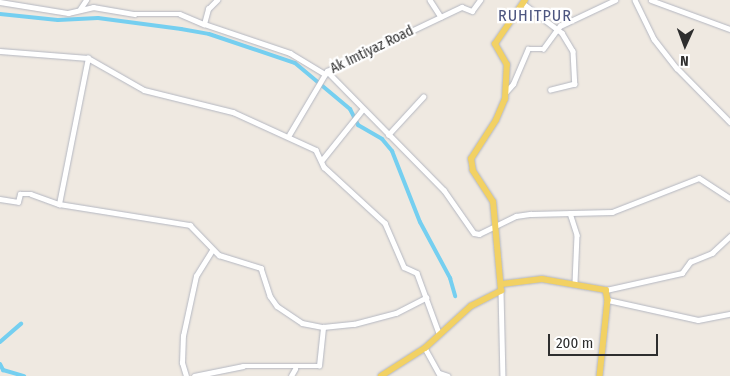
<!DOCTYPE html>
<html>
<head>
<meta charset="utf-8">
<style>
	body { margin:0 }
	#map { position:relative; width:730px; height:376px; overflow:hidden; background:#efe9e1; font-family:"Fira Sans Condensed",sans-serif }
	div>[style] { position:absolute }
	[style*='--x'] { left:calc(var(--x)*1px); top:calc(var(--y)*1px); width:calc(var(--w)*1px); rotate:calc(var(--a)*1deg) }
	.canal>* { height:4px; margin:-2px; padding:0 2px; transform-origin:2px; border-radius:2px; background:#75cff0 }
	.roads { filter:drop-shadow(0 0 1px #b4b7c1) drop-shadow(0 0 1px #b4b7c1) }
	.minor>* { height:4.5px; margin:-2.25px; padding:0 2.25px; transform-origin:2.25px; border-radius:2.25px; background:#fff }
	.major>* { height:5.5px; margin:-2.75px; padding:0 2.75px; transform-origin:2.75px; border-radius:2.75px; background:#f2d163 }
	span { translate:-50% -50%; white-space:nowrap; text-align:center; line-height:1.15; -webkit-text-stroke:4.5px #fff; paint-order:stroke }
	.street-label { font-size:14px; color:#2e2e2e }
	.quarter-label { font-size:16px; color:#4d5680; letter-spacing:1px }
	.north { position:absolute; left:660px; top:20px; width:50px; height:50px; -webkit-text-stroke:4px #fff; paint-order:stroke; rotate:182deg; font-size:14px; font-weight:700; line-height:20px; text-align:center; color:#2e2e2e }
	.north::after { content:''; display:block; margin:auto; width:18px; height:22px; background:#2e2e2e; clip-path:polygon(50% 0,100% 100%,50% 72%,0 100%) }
	.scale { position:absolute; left:548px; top:334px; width:110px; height:22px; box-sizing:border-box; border:2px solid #2e2e2e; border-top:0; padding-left:6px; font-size:15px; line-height:18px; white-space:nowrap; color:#2e2e2e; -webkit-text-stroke:4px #fff; paint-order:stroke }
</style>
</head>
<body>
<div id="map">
	<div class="canal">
		<div style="--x:0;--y:14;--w:58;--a:5.9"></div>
		<div style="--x:58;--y:20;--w:40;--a:-2.9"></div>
		<div style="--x:98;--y:18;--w:84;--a:7.5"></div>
		<div style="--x:181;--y:29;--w:28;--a:10"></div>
		<div style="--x:209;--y:34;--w:91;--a:18.6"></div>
		<div style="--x:295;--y:63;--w:72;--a:39.9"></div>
		<div style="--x:350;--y:109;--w:18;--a:63"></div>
		<div style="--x:358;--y:125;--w:28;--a:30"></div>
		<div style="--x:382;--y:139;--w:16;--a:50"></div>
		<div style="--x:392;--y:151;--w:76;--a:68.5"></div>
		<div style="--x:420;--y:222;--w:64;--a:61.8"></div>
		<div style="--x:450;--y:278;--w:19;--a:74"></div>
		<div style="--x:0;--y:342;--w:28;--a:-41"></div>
		<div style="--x:0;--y:364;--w:7;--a:63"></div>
		<div style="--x:3;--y:370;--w:22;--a:16"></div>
	</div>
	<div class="roads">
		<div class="minor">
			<div style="--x:430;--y:0;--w:20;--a:57"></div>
			<div style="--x:635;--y:0;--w:43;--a:64"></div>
			<div style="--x:654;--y:39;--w:37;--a:52"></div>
			<div style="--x:677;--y:68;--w:76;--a:45.5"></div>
			<div style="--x:651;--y:0;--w:84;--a:20.2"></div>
			<div style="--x:0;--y:2;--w:69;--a:9.2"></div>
			<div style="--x:68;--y:13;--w:26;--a:-13"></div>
			<div style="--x:93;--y:7;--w:42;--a:9.7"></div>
			<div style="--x:134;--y:14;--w:46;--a:0"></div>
			<div style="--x:180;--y:14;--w:26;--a:23"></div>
			<div style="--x:204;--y:24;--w:16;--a:-75"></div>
			<div style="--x:208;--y:9;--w:13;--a:-45"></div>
			<div style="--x:524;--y:4;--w:48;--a:37.3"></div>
			<div style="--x:562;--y:33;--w:21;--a:59"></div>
			<div style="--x:573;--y:51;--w:33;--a:87"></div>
			<div style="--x:575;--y:84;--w:25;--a:166"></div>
			<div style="--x:80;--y:9;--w:11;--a:-56"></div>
			<div style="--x:204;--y:24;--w:91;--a:18.6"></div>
			<div style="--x:290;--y:53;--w:41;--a:31"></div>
			<div style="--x:0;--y:51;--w:88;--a:4.5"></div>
			<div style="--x:88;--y:58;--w:64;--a:29.7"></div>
			<div style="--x:144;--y:90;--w:92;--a:13.9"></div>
			<div style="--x:233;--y:112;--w:91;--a:24.6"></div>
			<div style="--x:316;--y:150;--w:19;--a:65"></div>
			<div style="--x:324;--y:167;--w:83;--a:42.6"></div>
			<div style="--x:385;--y:223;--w:48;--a:66.6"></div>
			<div style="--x:404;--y:267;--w:14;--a:25"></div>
			<div style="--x:417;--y:273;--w:64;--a:69.9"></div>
			<div style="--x:327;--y:71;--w:167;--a:45.5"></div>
			<div style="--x:444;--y:190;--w:52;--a:55.1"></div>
			<div style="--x:474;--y:233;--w:5;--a:11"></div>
			<div style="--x:479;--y:234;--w:41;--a:-25.9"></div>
			<div style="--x:516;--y:216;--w:15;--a:-8"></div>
			<div style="--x:531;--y:214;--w:81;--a:-1.4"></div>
			<div style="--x:612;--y:212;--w:93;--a:-21.3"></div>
			<div style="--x:699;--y:178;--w:37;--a:33"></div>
			<div style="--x:506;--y:92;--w:11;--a:-49"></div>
			<div style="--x:513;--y:84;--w:38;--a:-67"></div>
			<div style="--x:528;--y:49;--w:15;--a:0"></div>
			<div style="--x:543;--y:49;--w:29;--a:-54"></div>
			<div style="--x:560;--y:26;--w:61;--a:-25.3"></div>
			<div style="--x:289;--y:135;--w:74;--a:-59.3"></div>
			<div style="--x:327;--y:71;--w:149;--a:-25.4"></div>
			<div style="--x:462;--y:7;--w:11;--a:22"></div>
			<div style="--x:472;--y:11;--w:14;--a:-54"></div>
			<div style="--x:388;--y:135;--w:52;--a:-47.4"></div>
			<div style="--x:322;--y:160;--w:64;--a:-51.3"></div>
			<div style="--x:0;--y:199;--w:18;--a:9"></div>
			<div style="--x:18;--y:202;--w:8;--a:-76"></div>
			<div style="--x:20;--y:194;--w:11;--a:0"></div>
			<div style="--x:31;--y:194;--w:30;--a:20"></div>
			<div style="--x:59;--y:204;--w:149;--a:-78.8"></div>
			<div style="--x:59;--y:204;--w:133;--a:9.1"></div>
			<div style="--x:190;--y:225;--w:42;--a:46"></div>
			<div style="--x:219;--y:255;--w:44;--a:17.2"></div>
			<div style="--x:261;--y:268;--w:29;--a:72"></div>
			<div style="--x:270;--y:296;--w:12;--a:55"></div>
			<div style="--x:277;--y:306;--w:30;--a:34"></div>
			<div style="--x:302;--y:323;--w:21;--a:11"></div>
			<div style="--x:323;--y:327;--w:31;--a:-6"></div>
			<div style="--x:354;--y:324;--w:43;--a:-14.7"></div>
			<div style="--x:396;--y:313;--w:34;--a:-27"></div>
			<div style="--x:570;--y:213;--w:23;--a:72"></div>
			<div style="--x:577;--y:235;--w:48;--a:92.4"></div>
			<div style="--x:606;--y:290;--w:78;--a:-12.6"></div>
			<div style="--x:682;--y:273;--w:14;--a:-54"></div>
			<div style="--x:690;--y:262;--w:24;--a:-22"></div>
			<div style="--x:712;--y:253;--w:25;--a:-43"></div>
			<div style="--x:501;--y:291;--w:85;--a:88.7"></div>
			<div style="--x:608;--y:300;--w:92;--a:12.5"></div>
			<div style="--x:698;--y:320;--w:33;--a:-11"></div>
			<div style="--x:425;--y:348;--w:29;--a:61"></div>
			<div style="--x:439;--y:373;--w:9;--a:18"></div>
			<div style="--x:186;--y:376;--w:14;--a:-107"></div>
			<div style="--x:182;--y:363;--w:27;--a:-88"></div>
			<div style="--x:183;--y:336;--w:61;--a:-77.8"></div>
			<div style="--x:196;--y:276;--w:31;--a:-58"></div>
			<div style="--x:194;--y:376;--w:50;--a:-11.5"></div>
			<div style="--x:243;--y:366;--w:76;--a:0"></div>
			<div style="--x:319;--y:366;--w:39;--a:-84"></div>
			<div style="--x:291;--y:376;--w:8;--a:-60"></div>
		</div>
		<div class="major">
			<div style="--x:502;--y:284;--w:40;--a:-7.1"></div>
			<div style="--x:542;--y:279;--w:65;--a:9.8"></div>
			<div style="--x:606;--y:290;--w:10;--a:79"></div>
			<div style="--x:608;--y:300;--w:76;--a:96"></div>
			<div style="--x:381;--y:376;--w:52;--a:-32.5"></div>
			<div style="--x:425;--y:348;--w:62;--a:-42.4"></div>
			<div style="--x:471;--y:306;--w:34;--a:-27"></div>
			<div style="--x:501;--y:291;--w:89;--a:-95.1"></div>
			<div style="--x:493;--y:202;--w:37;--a:-123"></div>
			<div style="--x:473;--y:171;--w:12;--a:-99"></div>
			<div style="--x:471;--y:159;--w:46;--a:-57.3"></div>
			<div style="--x:496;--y:120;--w:23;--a:-67"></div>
			<div style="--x:505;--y:99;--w:34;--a:-87"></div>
			<div style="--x:507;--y:65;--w:24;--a:-120"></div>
			<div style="--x:495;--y:44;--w:53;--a:-55.7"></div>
		</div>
	</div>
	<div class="street-label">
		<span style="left:372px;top:50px;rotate:-26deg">Ak Imtiyaz Road</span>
	</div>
	<div class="quarter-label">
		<span style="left:535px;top:16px">RUHITPUR</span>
	</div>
	<div class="north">N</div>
	<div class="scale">200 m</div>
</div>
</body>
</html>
